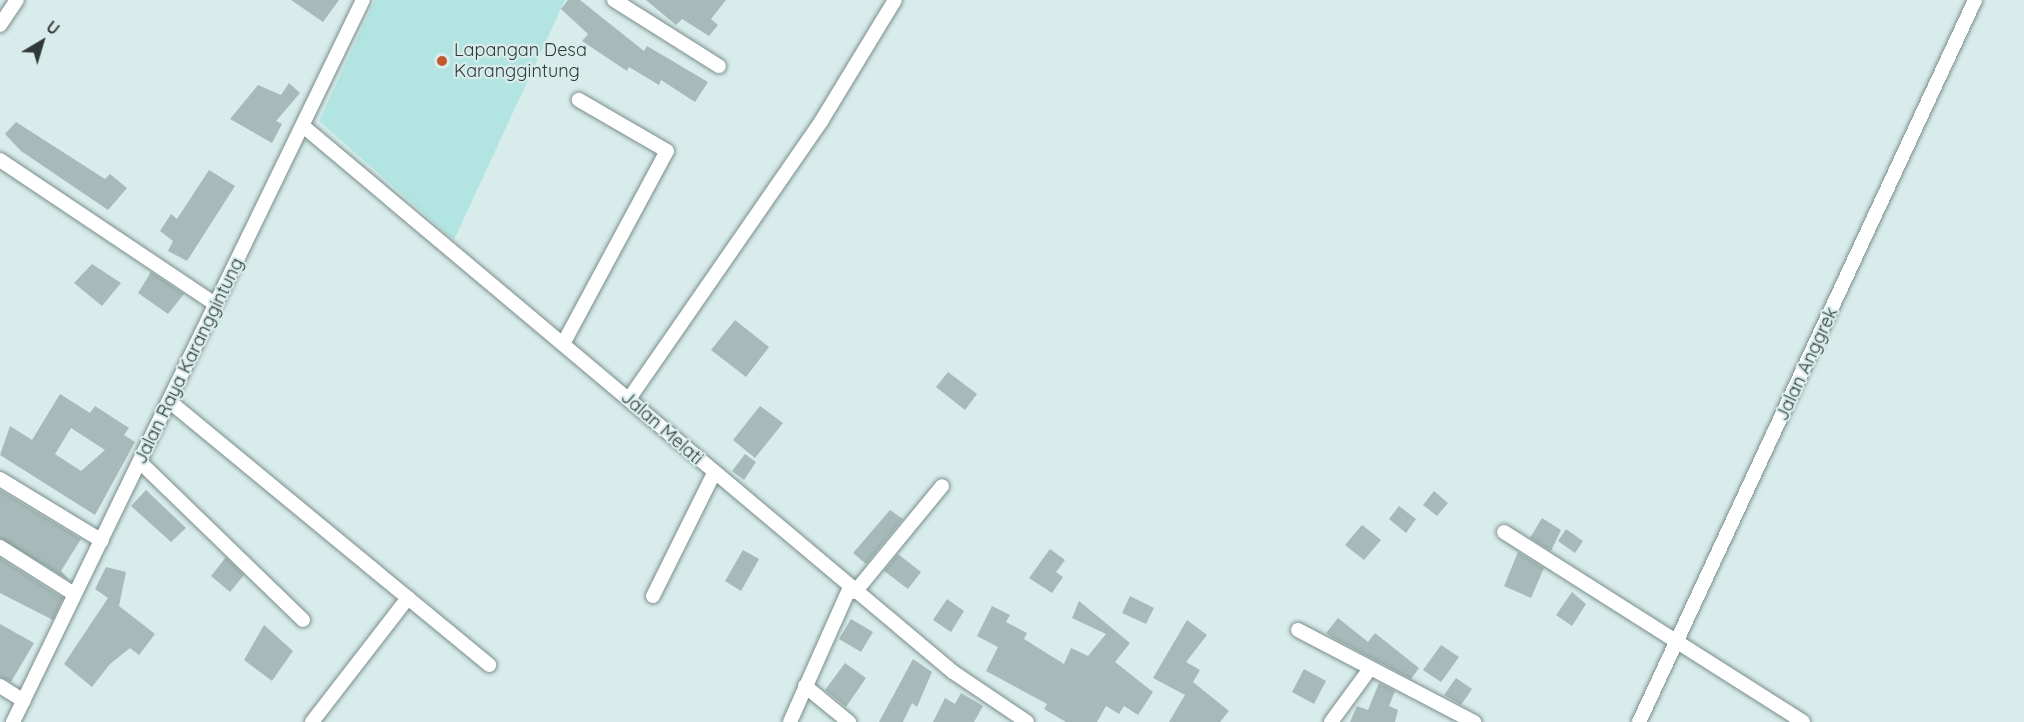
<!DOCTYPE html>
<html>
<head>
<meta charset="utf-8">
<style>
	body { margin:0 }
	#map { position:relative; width:2024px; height:722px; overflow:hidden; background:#d8eceb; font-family:Quicksand,sans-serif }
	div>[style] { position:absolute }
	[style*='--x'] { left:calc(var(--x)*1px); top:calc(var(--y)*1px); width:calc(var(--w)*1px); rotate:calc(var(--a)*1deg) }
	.green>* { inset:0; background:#b2e5e2 }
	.building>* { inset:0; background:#a7bab9 }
	.roads { filter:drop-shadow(0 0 2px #7a8d8c) drop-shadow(0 0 2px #7a8d8c) }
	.minor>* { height:14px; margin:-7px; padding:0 7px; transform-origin:7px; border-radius:7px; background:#fff }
	.dots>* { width:16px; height:16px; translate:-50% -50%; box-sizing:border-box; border:3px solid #d8eceb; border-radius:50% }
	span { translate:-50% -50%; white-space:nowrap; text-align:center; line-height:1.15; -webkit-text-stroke:4.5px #d8eceb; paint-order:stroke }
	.poi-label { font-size:18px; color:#313938 }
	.left { translate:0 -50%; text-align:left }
	.street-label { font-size:18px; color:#313938 }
	.north { position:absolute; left:12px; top:12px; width:60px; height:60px; -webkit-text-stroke:4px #d8eceb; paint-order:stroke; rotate:38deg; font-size:16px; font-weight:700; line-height:24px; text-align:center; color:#313938 }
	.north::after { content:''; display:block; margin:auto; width:21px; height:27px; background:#313938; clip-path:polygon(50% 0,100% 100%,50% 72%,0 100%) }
</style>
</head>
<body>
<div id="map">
	<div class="green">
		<div style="clip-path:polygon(375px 0,565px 0,454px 240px,319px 121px)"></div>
	</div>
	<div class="building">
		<div style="clip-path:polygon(291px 0,339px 0,323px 22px)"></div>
		<div style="clip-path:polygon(568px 0,580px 0,644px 51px,647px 46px,708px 82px,695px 102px,661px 80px,659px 85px,629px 67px,627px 71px,582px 41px,588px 34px,561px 9px)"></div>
		<div style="clip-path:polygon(646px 0,726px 0,711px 19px,718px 25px,709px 36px,682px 19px,676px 25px)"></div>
		<div style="clip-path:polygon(289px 83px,300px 93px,276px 121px,282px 124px,272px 143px,230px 119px,258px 85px,281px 95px)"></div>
		<div style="clip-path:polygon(16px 122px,105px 179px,110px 174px,127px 188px,108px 210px,21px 151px,5px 134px)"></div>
		<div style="clip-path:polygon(209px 170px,235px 186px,187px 261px,168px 251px,173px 241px,160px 231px,171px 214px,177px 219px)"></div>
		<div style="clip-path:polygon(92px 264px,121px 283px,102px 306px,74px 283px)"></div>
		<div style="clip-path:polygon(151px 272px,184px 294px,168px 314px,138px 293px)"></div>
		<div style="clip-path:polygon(735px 320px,769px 347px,746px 377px,711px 350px)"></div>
		<div style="clip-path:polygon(948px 372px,977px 394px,965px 410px,936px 387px)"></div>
		<div style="clip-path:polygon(evenodd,60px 394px,90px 413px,95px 406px,129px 428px,124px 435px,135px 442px,95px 515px,0 455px,10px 426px,32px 440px,60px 394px,71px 428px,105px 450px,81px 471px,55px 454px,71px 428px)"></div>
		<div style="clip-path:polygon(760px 406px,783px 423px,755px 458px,733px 440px)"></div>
		<div style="clip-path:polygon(745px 454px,756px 462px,744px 480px,732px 471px)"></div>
		<div style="clip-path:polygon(0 490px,81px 539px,61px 571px,70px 581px,0 538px)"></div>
		<div style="clip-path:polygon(146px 490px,186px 528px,171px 542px,131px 506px)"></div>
		<div style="clip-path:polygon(1434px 491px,1448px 503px,1437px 516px,1423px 505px)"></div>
		<div style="clip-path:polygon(1399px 506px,1416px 519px,1406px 533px,1389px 519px)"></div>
		<div style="clip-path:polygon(890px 510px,903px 519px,866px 564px,853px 553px)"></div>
		<div style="clip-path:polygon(1542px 518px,1561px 530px,1551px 551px,1530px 538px)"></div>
		<div style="clip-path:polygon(1362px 525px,1381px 540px,1364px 560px,1345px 545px)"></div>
		<div style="clip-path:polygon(1566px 529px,1583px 541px,1575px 553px,1558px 541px)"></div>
		<div style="clip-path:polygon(1050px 549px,1065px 560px,1056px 572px,1063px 577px,1052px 593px,1029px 578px)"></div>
		<div style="clip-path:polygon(743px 550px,759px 559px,741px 591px,725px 581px)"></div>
		<div style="clip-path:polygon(1518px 552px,1544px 568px,1531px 598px,1504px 586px)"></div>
		<div style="clip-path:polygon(898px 554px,921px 572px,908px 589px,884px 571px)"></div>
		<div style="clip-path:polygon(226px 557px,244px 575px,230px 592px,211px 576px)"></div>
		<div style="clip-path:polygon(0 558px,63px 598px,53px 620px,0 593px)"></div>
		<div style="clip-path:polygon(106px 567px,126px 572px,119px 606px,155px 634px,139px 655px,130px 648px,110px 664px,92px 687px,64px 664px,108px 598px,95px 589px)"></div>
		<div style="clip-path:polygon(1572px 592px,1586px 604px,1572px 626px,1556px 615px)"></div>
		<div style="clip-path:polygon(1130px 596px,1154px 608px,1146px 624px,1122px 613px)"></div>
		<div style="clip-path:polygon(947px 599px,964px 611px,951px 632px,933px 620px)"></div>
		<div style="clip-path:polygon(1079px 601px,1130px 643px,1115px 662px,1153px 692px,1138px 715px,1124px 706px,1119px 714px,1106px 706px,1097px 722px,1066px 722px,1044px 709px,1047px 704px,986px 671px,998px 647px,977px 636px,992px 606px,1010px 615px,1006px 622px,1027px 633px,1024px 639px,1064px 664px,1071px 648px,1088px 656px,1106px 634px,1072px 618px)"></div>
		<div style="clip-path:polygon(1338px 618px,1368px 642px,1375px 633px,1419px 668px,1411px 679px,1333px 638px,1326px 633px)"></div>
		<div style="clip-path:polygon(851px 619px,873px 632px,861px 652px,839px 639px)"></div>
		<div style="clip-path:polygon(1187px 620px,1207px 635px,1186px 662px,1200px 670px,1193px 682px,1229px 711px,1220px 722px,1169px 722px,1185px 695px,1153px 678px)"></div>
		<div style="clip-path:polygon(0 624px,34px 643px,11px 682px,0 677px)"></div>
		<div style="clip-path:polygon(264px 625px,293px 651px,272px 681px,244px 660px)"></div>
		<div style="clip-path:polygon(1441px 645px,1459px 657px,1441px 682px,1423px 670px)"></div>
		<div style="clip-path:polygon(913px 659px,932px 672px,917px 707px,912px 703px,903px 722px,879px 722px)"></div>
		<div style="clip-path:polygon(845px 663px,866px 678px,846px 707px,825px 690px)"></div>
		<div style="clip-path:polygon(1304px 669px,1326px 681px,1314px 704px,1292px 692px)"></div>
		<div style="clip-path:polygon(1456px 678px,1472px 689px,1461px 705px,1444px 695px)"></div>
		<div style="clip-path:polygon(1379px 683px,1395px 691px,1389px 706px,1398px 710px,1395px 722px,1350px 722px,1357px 706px,1368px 710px)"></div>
		<div style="clip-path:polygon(961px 693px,983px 706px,974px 722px,933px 722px,945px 698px,955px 704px)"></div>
	</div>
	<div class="roads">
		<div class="minor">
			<div style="--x:614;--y:0;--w:124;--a:32.2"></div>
			<div style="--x:0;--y:25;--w:30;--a:-56"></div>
			<div style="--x:303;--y:126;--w:849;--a:40.03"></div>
			<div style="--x:953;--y:672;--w:89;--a:34"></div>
			<div style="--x:0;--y:160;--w:259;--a:33.8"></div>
			<div style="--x:563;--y:344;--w:219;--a:-61.7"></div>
			<div style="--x:667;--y:151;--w:102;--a:-149.9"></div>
			<div style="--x:629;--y:399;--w:339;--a:-55.3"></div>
			<div style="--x:822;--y:120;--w:140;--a:-58.7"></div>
			<div style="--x:169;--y:401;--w:415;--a:39.5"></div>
			<div style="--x:140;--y:462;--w:227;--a:44.1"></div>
			<div style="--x:0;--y:479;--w:119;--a:31.3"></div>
			<div style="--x:1504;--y:532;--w:354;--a:32.4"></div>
			<div style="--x:0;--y:547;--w:88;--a:32.4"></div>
			<div style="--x:855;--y:592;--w:137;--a:-50.6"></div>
			<div style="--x:653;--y:596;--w:137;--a:-63.6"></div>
			<div style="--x:1298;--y:630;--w:199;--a:27.6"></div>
			<div style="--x:0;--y:686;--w:28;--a:32"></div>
			<div style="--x:805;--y:686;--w:57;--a:39.3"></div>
			<div style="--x:13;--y:722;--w:802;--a:-64.14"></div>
			<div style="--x:312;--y:722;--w:157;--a:-52.3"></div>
			<div style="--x:790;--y:722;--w:148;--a:-66"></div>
			<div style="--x:1331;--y:722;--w:64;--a:-53.8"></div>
			<div style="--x:1639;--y:722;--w:796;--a:-65.04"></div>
		</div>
	</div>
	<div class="dots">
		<div style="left:442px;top:61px;background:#c05a2e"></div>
	</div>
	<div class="poi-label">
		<span class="left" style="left:454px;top:61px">Lapangan Desa<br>Karanggintung</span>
	</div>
	<div class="street-label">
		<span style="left:189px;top:361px;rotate:-64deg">Jalan Raya Karanggintung</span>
		<span style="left:1807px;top:364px;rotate:-65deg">Jalan Anggrek</span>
		<span style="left:662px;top:428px;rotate:41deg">Jalan Melati</span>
	</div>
	<div class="north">U</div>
</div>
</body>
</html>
